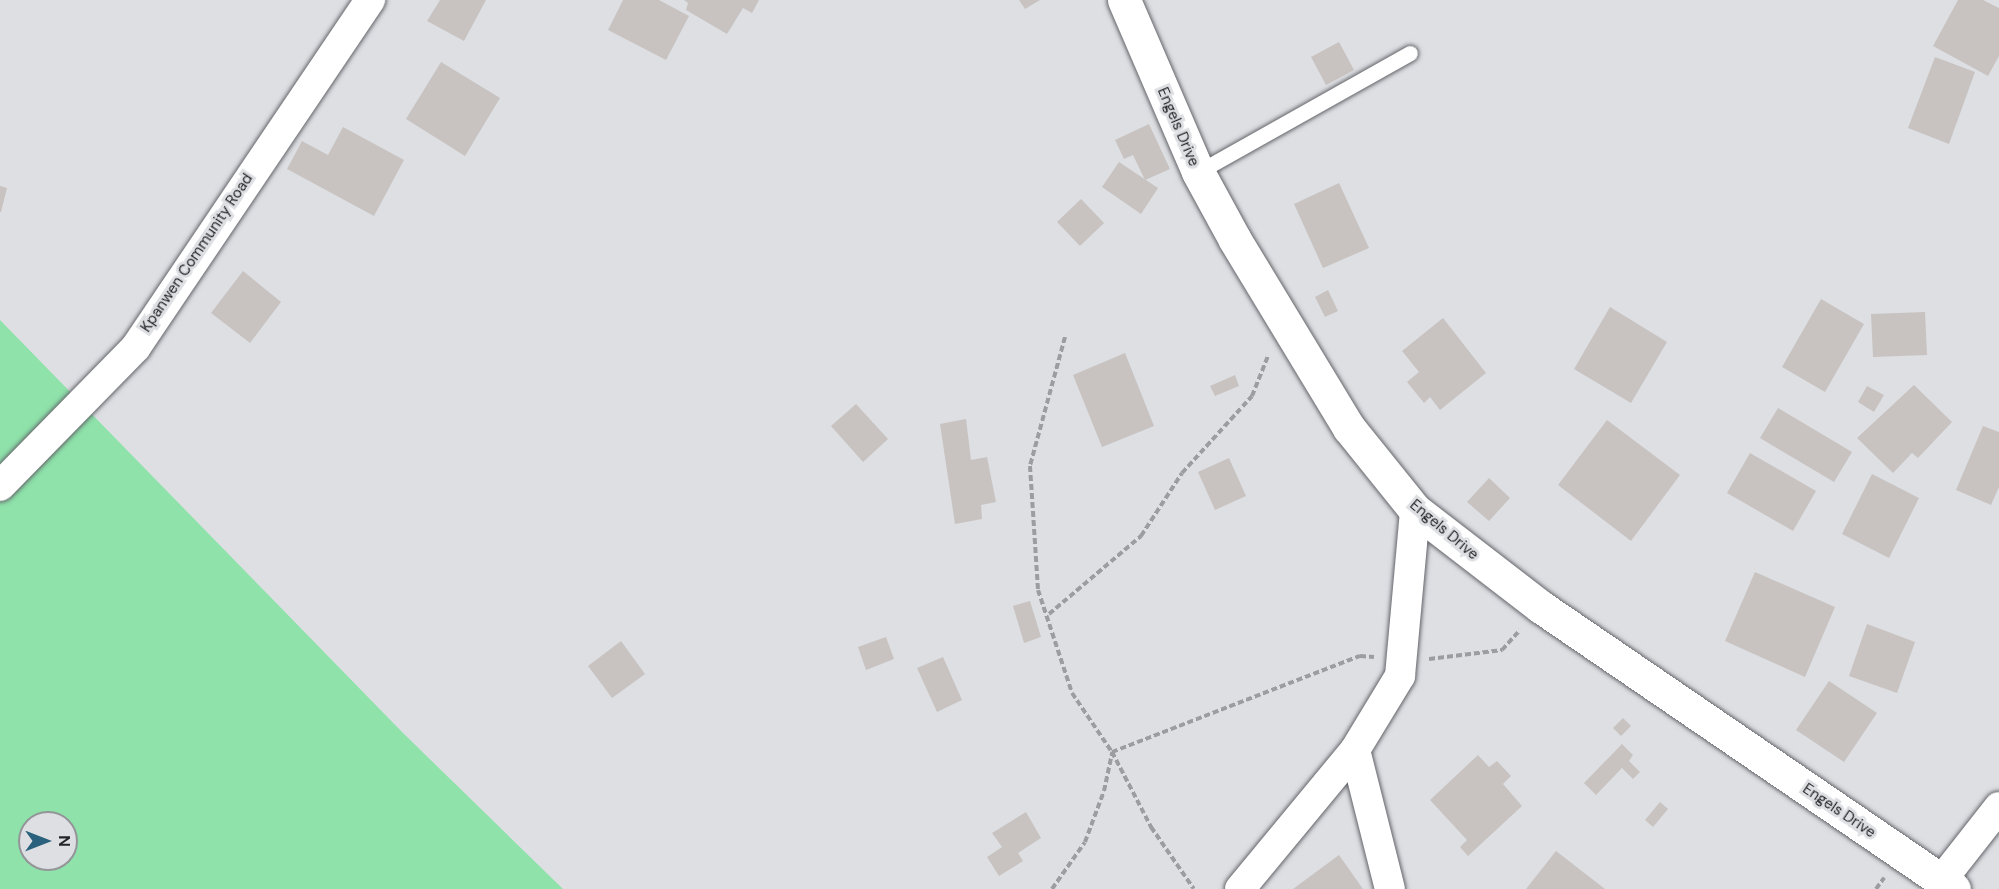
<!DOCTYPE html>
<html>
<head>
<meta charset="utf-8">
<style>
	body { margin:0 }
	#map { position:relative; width:1999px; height:889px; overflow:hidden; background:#dddfe3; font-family:"DM Sans",sans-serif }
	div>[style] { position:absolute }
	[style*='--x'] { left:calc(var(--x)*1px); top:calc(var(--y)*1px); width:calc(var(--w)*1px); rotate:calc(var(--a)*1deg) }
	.green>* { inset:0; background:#8ee2aa }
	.building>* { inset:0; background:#c8c3c1 }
	.path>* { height:4px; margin-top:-2px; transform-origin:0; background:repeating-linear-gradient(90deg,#9b9da0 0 6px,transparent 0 9px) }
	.roads { filter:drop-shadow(0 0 2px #64656a) drop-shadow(0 0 2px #64656a) }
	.service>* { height:15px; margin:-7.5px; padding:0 7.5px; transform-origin:7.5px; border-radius:7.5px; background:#fff }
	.minor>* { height:30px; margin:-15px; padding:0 15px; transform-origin:15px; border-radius:15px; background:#fff }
	.tertiary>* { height:33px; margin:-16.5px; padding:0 16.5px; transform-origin:16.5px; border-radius:16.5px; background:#fff }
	span { translate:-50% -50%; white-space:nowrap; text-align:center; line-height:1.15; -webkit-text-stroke:6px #dddfe3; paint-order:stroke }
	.street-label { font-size:15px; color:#252527 }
	.north { position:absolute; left:18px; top:811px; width:60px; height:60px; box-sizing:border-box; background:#dddfe3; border:2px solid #939598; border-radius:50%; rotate:90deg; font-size:16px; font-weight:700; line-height:24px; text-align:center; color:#252527 }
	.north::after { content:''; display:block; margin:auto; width:21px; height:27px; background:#2a617c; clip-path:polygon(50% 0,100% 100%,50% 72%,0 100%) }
</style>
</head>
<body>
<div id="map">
	<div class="green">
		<div style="clip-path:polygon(evenodd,0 320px,403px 733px,563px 889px,0 889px,0 320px,30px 823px,66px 823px,66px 859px,30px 859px,30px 823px)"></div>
	</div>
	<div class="building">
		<div style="clip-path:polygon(440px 0,486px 0,464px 41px,427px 21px)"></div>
		<div style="clip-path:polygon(623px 0,659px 0,689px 16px,666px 60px,608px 30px)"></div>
		<div style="clip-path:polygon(684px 0,759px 0,752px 13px,743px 8px,727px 34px,686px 10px,688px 3px)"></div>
		<div style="clip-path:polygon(1019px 0,1040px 0,1025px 9px)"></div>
		<div style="clip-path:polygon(1958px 0,1983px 0,1999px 8px,1999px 56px,1988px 76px,1933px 46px)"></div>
		<div style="clip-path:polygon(1339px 42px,1354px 70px,1326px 85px,1311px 57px)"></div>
		<div style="clip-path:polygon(1935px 57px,1975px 72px,1949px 144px,1908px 128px)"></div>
		<div style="clip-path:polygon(441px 62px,500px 98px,465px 156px,406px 119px)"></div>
		<div style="clip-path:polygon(1149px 124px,1170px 169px,1145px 180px,1133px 155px,1124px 159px,1115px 140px)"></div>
		<div style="clip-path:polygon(343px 127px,404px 160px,374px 216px,287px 169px,302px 141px,328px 155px)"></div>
		<div style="clip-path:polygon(1119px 162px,1158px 188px,1141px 214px,1102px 187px)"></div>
		<div style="clip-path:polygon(1339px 183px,1369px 248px,1323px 268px,1294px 204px)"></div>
		<div style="clip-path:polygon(0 186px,7px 188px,1px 212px,0 212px)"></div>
		<div style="clip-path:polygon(1081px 199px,1104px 223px,1080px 246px,1057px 222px)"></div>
		<div style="clip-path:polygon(243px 271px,281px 302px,250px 343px,211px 313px)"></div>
		<div style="clip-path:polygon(1328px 290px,1338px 311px,1325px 317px,1315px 297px)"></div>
		<div style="clip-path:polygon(1821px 299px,1864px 324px,1825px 392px,1782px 367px)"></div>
		<div style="clip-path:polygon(1610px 307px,1667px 342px,1631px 403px,1574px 369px)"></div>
		<div style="clip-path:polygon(1925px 312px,1927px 355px,1873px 357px,1871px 314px)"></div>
		<div style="clip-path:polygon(1443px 318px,1486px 373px,1440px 410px,1430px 397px,1424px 403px,1407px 382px,1419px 372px,1402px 351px)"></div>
		<div style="clip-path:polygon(1125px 353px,1154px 426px,1102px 447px,1073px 375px)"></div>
		<div style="clip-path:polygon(1235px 375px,1239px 386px,1215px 396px,1210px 386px)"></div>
		<div style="clip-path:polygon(1914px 385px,1952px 422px,1918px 458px,1912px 453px,1893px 473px,1857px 438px)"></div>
		<div style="clip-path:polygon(1867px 386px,1884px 395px,1874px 412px,1858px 402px)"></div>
		<div style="clip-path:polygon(856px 404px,888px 439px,863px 462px,831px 426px)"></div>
		<div style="clip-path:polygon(1778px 408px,1852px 452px,1834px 482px,1760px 438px)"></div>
		<div style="clip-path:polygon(966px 419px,971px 460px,987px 457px,996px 502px,981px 505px,982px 519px,955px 524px,940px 424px)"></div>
		<div style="clip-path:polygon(1607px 420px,1680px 475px,1631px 541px,1558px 485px)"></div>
		<div style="clip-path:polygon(1983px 426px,1999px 432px,1999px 487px,1991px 505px,1956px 490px)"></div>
		<div style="clip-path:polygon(1750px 453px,1816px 491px,1793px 531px,1727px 493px)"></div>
		<div style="clip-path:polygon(1229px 458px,1246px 496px,1215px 510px,1198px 472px)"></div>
		<div style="clip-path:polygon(1872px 474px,1919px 498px,1889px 558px,1842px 534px)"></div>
		<div style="clip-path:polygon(1489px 478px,1510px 498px,1489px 521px,1467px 502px)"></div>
		<div style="clip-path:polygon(1755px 572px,1835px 607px,1805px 677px,1725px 641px)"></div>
		<div style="clip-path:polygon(1030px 601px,1041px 637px,1024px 643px,1013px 606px)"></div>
		<div style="clip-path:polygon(1867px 624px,1915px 642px,1897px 693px,1849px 676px)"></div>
		<div style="clip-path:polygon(886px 637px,894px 659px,866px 670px,858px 647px)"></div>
		<div style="clip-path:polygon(621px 641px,645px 674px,612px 698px,588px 666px)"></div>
		<div style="clip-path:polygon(943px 657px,962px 700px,937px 712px,917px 668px)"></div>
		<div style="clip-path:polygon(1829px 681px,1877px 713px,1844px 762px,1796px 730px)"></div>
		<div style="clip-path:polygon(1623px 718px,1631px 726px,1621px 736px,1613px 728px)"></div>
		<div style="clip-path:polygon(1622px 744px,1633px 755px,1629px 761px,1640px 772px,1633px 779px,1622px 768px,1596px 795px,1584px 783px)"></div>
		<div style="clip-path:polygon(1478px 755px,1489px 767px,1497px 761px,1511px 776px,1503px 784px,1522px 806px,1468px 856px,1460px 847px,1467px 840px,1430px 800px)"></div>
		<div style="clip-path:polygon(1660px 802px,1668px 809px,1653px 827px,1645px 820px)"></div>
		<div style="clip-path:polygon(1026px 812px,1041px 838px,1018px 853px,1023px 861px,999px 876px,987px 857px,1002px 847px,992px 833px)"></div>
		<div style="clip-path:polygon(1556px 851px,1605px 889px,1526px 889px)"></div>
		<div style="clip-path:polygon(1339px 855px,1363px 889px,1293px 889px)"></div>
	</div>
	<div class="path">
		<div style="--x:1065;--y:337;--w:134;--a:105.2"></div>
		<div style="--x:1030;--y:466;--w:124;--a:86.3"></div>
		<div style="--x:1038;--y:590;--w:108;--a:71.7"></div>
		<div style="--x:1072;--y:693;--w:71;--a:55.9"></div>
		<div style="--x:1112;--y:752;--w:85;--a:62.5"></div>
		<div style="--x:1151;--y:827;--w:75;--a:55.3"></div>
		<div style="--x:1049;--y:614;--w:121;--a:-40.3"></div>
		<div style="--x:1141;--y:536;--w:75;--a:-56.9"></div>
		<div style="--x:1182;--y:473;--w:104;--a:-47.7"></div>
		<div style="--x:1252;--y:396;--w:43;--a:-68.2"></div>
		<div style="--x:1429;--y:659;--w:74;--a:-7"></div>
		<div style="--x:1502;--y:650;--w:27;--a:-48"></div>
		<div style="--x:1052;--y:889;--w:57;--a:-54.9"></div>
		<div style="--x:1085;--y:842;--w:54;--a:-69.6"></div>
		<div style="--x:1104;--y:791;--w:40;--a:-78"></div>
		<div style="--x:1112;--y:752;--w:266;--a:-21.2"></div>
		<div style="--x:1360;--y:656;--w:14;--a:4"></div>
		<div style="--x:1876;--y:889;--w:14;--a:-54"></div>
	</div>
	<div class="roads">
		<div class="service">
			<div style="--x:1198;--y:172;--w:243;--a:-29.3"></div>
		</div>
		<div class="minor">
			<div style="--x:0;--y:486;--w:194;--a:-45.6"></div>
			<div style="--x:136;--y:347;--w:419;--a:-56"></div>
			<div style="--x:1355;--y:750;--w:143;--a:75.9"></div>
			<div style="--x:1941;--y:881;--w:94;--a:-51.9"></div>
			<div style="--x:1240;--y:889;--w:180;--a:-50.4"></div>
			<div style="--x:1355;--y:750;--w:87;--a:-58.7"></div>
			<div style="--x:1400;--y:676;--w:167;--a:-84.8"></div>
		</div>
		<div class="tertiary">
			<div style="--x:1124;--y:0;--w:187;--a:66.7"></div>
			<div style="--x:1198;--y:172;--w:77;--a:61.4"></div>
			<div style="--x:1235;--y:240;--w:220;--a:58.8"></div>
			<div style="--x:1349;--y:428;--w:105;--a:51.2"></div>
			<div style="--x:1415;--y:510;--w:159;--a:37.6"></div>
			<div style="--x:1541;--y:607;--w:500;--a:34.33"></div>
		</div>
	</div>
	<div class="street-label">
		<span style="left:1178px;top:127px;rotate:67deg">Engels Drive</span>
		<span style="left:197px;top:253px;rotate:-56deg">Kpanwen Community Road</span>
		<span style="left:1444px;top:530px;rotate:40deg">Engels Drive</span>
		<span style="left:1839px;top:811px;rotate:34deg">Engels Drive</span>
	</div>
	<div class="north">N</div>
</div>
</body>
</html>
